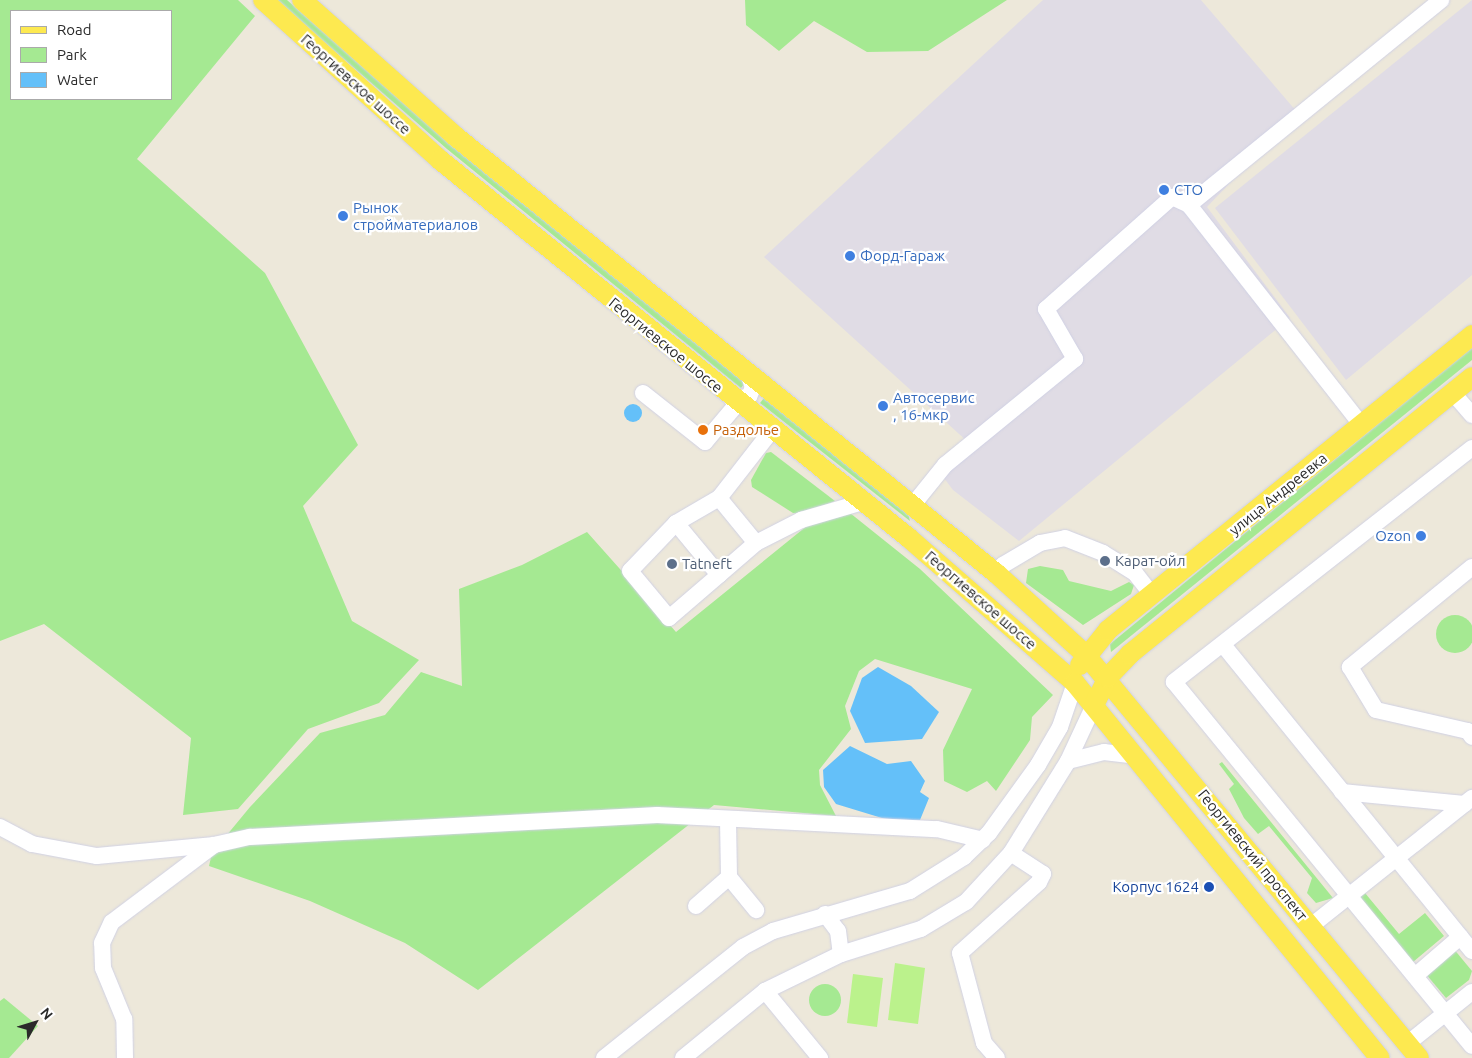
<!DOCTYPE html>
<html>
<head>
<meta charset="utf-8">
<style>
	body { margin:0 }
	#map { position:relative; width:1472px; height:1058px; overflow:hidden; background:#ede8da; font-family:Ubuntu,sans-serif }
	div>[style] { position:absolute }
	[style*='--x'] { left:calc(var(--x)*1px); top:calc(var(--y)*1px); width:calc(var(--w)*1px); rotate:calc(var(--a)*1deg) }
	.industrial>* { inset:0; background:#e0dce5 }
	.green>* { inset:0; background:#a5e992 }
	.round { border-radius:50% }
	.pitch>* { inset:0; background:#bbf28c }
	.water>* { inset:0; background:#64c0f9 }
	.roads { filter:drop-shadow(0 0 1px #d0d1e4) drop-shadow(0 0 1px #d0d1e4) }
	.minor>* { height:16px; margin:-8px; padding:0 8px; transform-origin:8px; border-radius:8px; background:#fff }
	.major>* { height:20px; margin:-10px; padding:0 10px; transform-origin:10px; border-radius:10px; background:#fde950 }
	.dots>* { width:14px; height:14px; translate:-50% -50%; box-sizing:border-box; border:2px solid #fff; border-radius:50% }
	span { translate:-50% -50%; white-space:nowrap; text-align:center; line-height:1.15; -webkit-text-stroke:4.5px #fff; paint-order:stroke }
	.street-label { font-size:15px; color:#2a2a2a }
	.shop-label { font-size:15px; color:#366cbe }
	.left { translate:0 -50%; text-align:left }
	.right { translate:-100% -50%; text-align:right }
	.food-label { font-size:15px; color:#c56008 }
	.service-label { font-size:15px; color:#4e5e75 }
	.transit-label { font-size:15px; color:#164399 }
	.legend { position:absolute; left:10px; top:10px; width:162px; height:90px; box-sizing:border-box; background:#fff; border:1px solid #aaa; margin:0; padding:6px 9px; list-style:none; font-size:15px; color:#2a2a2a }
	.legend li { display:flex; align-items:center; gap:10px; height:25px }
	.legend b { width:25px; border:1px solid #aaa }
	.north { position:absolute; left:10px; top:998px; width:50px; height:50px; -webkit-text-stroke:4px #fff; paint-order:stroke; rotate:51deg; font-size:14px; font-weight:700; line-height:20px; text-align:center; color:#2a2a2a }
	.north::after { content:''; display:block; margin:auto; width:18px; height:22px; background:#2a2a2a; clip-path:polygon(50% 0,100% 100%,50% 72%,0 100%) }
</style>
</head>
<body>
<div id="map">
	<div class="industrial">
		<div style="clip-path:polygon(1043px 0,1201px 0,1297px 112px,1207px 207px,1290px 318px,1019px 541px,953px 490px,941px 474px,969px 443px,764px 257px)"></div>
		<div style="clip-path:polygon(1472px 0,1472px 275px,1346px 380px,1215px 208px)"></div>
	</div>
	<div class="green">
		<div style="clip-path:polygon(evenodd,0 0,238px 0,255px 16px,137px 159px,265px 273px,358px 445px,303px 506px,352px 621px,419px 660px,379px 703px,308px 729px,238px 809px,183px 815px,191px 738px,44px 624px,0 641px,0 0,11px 11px,171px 11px,171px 99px,11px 99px,11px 11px)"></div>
		<div style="clip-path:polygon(276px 0,287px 0,450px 143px,745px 383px,741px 388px,447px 149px)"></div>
		<div style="clip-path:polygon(745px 0,1007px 0,928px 51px,867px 52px,814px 21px,779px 51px,746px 25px)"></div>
		<div style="clip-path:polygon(1472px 347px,1472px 360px,1111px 652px,1110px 644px)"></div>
		<div style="clip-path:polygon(764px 398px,907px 510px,910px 521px,760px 403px)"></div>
		<div style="clip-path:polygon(771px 452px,835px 501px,803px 514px,793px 513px,752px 487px,751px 480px,766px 453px)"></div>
		<div style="clip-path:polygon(850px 513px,920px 569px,1053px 695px,1032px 717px,1030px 740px,996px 791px,987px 781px,967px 792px,944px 781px,943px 750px,972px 689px,875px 659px,859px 671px,845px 706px,851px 729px,819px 770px,820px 785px,836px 816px,714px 805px,478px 990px,405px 943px,310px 901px,209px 866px,212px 853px,250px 807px,320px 733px,385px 715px,421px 672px,462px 686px,459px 589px,522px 565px,587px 532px,676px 632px,808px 525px)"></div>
		<div style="clip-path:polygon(1040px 566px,1063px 570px,1069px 581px,1111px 591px,1129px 582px,1134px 585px,1131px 594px,1083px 625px,1026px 583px,1028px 569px)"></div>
		<div class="round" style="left:1436px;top:615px;width:38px;height:38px"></div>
		<div style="clip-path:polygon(1222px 762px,1333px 898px,1316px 903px,1307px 893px,1312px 878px,1269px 826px,1258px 834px,1244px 818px,1229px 789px,1234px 784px,1219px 764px)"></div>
		<div style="clip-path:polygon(1365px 893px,1399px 934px,1425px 913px,1444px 936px,1413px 962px,1360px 897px)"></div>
		<div style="clip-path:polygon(1453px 948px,1472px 971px,1469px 980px,1446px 998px,1425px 973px)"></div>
		<div class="round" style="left:809px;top:984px;width:32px;height:32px"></div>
		<div style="clip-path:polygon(4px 998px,38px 1026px,9px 1058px,0 1058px,0 1001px)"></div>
	</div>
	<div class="pitch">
		<div style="clip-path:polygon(895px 963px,925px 968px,918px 1024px,888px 1020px)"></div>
		<div style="clip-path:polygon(853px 974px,883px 978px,877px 1027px,847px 1023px)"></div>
	</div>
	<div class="water">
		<div class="round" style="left:624px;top:404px;width:18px;height:18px"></div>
		<div style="clip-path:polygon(878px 667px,911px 686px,939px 712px,922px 739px,865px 743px,850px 711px,862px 678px)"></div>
		<div style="clip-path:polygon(850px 746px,887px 764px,911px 761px,925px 781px,920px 792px,929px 798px,920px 820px,895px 822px,836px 804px,824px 787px,823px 770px)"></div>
	</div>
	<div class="roads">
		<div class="minor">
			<div style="--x:1189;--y:205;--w:325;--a:-39.1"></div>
			<div style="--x:643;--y:393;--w:79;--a:38.3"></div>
			<div style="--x:705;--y:442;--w:50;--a:-49.9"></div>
			<div style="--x:1453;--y:393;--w:29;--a:49"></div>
			<div style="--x:732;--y:399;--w:17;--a:-7"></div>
			<div style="--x:749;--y:397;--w:11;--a:-68"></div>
			<div style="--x:753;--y:387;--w:12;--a:-110"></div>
			<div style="--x:772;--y:430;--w:86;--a:127.9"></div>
			<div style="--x:719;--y:498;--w:50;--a:149.8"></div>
			<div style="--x:676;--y:523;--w:67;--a:50.4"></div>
			<div style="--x:719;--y:575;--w:49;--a:-40.9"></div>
			<div style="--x:756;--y:543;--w:51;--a:-27.1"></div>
			<div style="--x:801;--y:520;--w:65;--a:-16.2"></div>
			<div style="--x:1472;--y:448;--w:379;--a:141.9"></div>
			<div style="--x:1174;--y:682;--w:470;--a:50.7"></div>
			<div style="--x:719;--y:498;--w:58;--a:50.6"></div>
			<div style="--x:912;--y:506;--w:53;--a:-51.2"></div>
			<div style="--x:945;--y:465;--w:168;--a:-39.2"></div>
			<div style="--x:1075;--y:359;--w:58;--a:-120.1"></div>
			<div style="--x:1046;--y:309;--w:169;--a:-41.6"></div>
			<div style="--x:1172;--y:197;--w:19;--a:25"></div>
			<div style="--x:1189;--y:205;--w:281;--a:51.9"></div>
			<div style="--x:676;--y:523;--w:66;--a:133.8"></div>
			<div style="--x:630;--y:571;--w:61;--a:50.3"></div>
			<div style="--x:669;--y:618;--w:66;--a:-40.7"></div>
			<div style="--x:1472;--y:567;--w:158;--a:140.7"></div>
			<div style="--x:1350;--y:667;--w:50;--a:58.8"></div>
			<div style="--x:1376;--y:710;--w:94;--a:12.9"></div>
			<div style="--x:1468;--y:731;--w:7;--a:56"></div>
			<div style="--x:997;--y:574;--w:11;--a:-56"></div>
			<div style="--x:1003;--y:565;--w:43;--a:-30.7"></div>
			<div style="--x:1040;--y:543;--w:25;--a:-11"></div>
			<div style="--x:1065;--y:538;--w:41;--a:21.5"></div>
			<div style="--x:1103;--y:553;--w:38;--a:32"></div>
			<div style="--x:1135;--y:573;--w:28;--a:52"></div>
			<div style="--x:1224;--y:646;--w:393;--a:50.9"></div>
			<div style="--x:1068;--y:761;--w:37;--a:-14"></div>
			<div style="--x:1104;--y:752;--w:32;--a:7"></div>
			<div style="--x:1342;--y:792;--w:123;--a:5.6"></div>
			<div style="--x:0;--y:827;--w:36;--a:28"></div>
			<div style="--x:32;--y:844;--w:66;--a:10.5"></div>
			<div style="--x:97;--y:856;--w:118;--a:-5.4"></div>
			<div style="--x:214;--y:845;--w:37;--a:-13"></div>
			<div style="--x:250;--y:837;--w:408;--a:-3.1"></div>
			<div style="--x:657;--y:815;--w:280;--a:2.9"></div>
			<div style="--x:937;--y:829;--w:47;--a:13.4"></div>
			<div style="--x:729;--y:877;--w:43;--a:50.7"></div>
			<div style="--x:696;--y:906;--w:44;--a:-41.3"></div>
			<div style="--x:729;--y:877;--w:58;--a:-91"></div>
			<div style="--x:825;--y:914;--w:21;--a:53"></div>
			<div style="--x:838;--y:931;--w:23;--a:83"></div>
			<div style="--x:1311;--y:926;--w:206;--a:-38.5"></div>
			<div style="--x:1415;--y:976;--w:60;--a:-40.9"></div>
			<div style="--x:765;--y:991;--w:87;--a:50.6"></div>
			<div style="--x:1407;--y:1044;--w:83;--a:-38.7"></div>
			<div style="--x:125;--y:1058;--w:39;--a:-91"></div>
			<div style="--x:124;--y:1019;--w:55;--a:-112.4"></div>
			<div style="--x:103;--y:968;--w:25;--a:-92"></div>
			<div style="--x:102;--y:943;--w:23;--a:-65"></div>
			<div style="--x:112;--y:922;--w:128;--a:-37"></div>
			<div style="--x:604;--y:1058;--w:178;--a:-38.6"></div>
			<div style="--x:743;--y:947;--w:34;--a:-28"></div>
			<div style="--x:773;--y:931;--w:143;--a:-16.3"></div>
			<div style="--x:910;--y:891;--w:64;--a:-32.2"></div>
			<div style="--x:964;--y:857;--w:35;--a:-44"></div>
			<div style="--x:989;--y:833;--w:84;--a:-54.2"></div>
			<div style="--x:1038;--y:765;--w:44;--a:-59.9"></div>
			<div style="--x:1060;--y:727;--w:46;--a:-71.2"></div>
			<div style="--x:683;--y:1058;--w:106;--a:-39.3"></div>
			<div style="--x:765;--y:991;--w:85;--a:-26"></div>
			<div style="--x:841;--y:954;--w:84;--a:-17.4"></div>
			<div style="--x:921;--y:929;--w:52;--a:-31"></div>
			<div style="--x:966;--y:902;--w:67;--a:-47.4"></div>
			<div style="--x:1011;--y:853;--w:108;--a:-58.2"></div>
			<div style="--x:1068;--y:761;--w:62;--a:-65.1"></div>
			<div style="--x:997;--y:1058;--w:20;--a:-131"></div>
			<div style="--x:984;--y:1043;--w:93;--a:-104.9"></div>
			<div style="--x:960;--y:953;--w:106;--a:-41.9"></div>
			<div style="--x:1039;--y:882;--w:9;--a:-63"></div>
			<div style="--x:1043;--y:874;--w:38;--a:-147"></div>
		</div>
		<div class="major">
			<div style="--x:263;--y:0;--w:239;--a:42.1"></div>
			<div style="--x:440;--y:160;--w:602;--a:38.87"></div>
			<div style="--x:909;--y:538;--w:220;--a:41.1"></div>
			<div style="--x:1075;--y:683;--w:483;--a:50.9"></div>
			<div style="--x:302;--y:0;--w:205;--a:41.6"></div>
			<div style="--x:455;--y:136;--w:697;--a:38.94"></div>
			<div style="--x:997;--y:574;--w:119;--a:42.3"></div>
			<div style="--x:1085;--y:654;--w:524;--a:50.42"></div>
			<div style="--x:1080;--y:665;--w:45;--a:-51.3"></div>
			<div style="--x:1108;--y:630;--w:469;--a:-39"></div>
			<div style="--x:1094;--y:705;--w:31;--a:-63"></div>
			<div style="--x:1108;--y:677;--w:32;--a:-46"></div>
			<div style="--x:1130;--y:654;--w:440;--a:-39"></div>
		</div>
	</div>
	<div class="dots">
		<div style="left:1164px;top:190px;background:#3f7fe0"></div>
		<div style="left:343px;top:216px;background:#3f7fe0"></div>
		<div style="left:850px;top:256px;background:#3f7fe0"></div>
		<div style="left:883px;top:406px;background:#3f7fe0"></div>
		<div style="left:703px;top:430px;background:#e8710a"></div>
		<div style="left:1421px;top:536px;background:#3f7fe0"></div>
		<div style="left:1105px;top:561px;background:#5c6f8a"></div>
		<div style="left:672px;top:564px;background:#5c6f8a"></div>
		<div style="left:1209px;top:887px;background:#1a4fb4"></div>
	</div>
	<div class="street-label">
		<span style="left:356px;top:84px;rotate:42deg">Георгиевское шоссе</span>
		<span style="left:666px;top:345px;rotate:39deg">Георгиевское шоссе</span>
		<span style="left:1278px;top:494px;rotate:-39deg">улица Андреевка</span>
		<span style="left:981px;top:600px;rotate:41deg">Георгиевское шоссе</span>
		<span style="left:1253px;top:855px;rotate:51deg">Георгиевский проспект</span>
	</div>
	<div class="shop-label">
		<span class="left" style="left:1174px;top:190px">СТО</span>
		<span class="left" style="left:353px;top:216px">Рынок<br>стройматериалов</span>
		<span class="left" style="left:860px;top:256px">Форд-Гараж</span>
		<span class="left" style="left:893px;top:406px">Автосервис<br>, 16-мкр</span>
		<span class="right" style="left:1411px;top:536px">Ozon</span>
	</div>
	<div class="food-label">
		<span class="left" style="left:713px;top:430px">Раздолье</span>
	</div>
	<div class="service-label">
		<span class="left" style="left:1115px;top:561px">Карат-ойл</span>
		<span class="left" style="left:682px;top:564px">Tatneft</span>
	</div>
	<div class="transit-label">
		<span class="right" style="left:1199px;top:887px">Корпус 1624</span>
	</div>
	<ul class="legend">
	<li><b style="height:6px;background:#fde950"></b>Road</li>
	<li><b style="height:14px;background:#a5e992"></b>Park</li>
	<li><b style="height:14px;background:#64c0f9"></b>Water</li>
	</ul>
	<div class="north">N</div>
</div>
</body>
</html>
